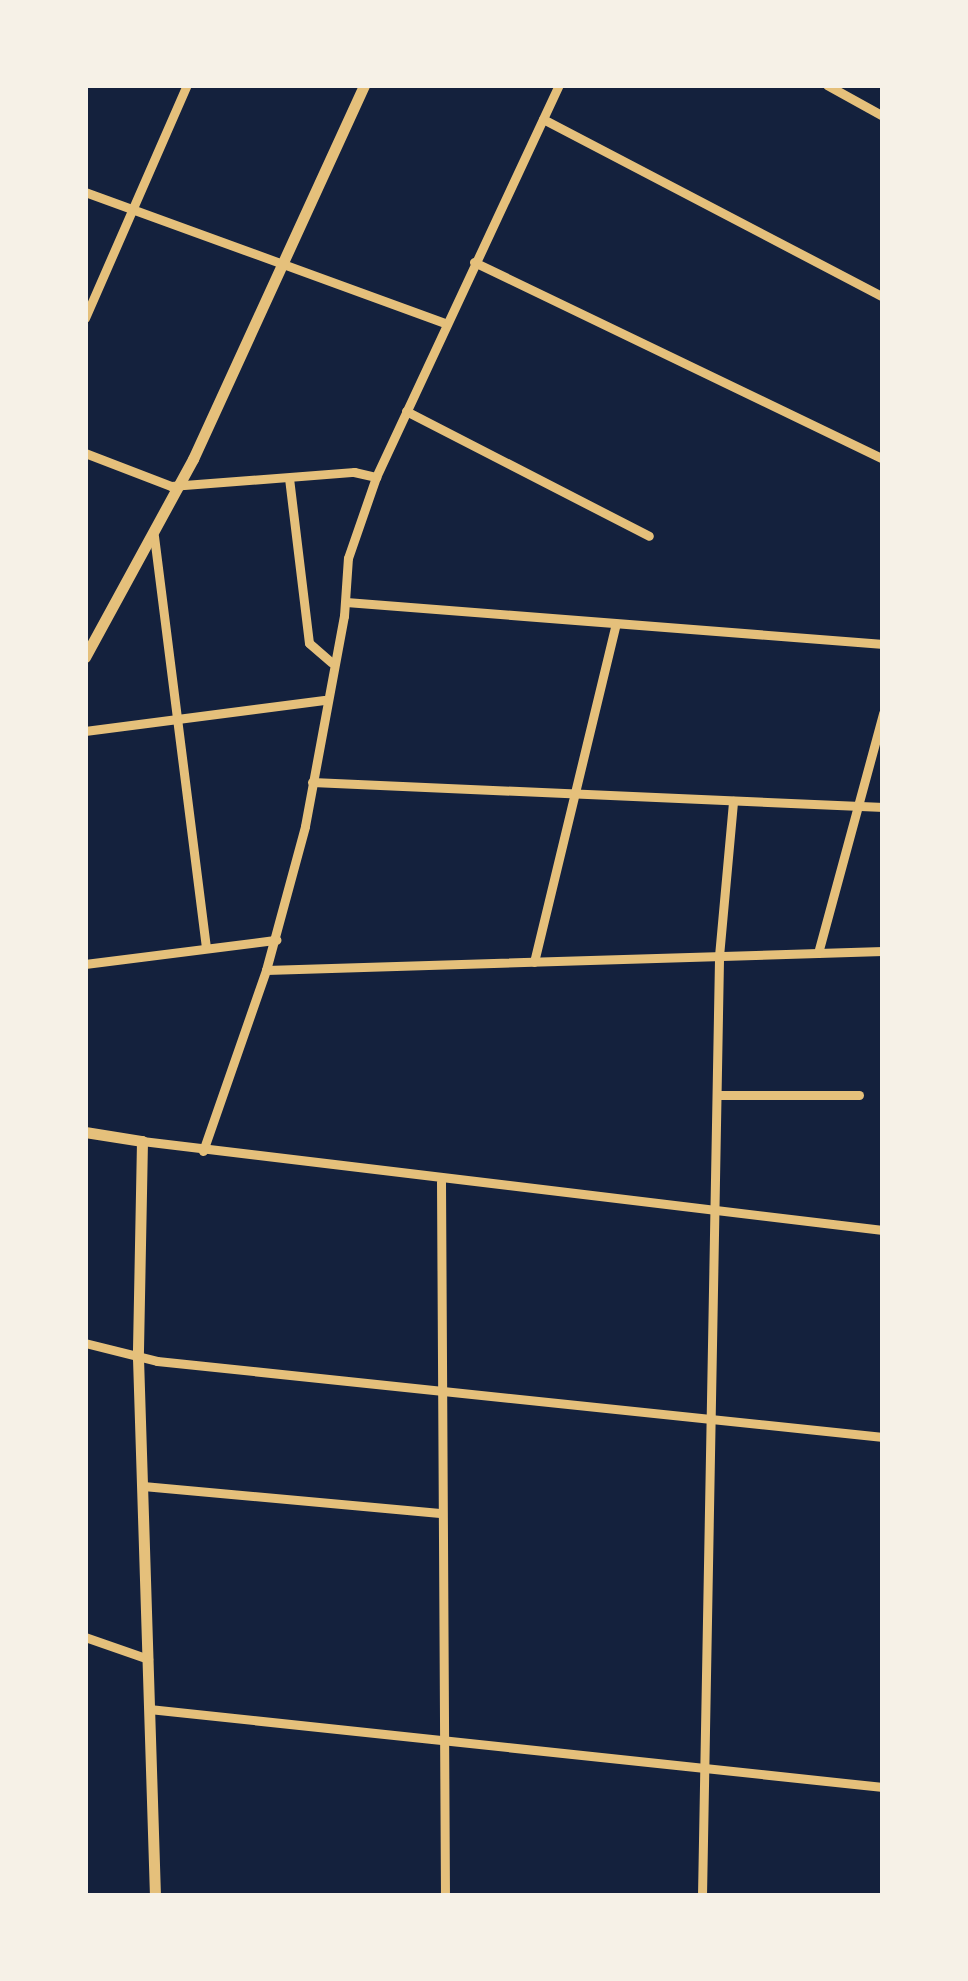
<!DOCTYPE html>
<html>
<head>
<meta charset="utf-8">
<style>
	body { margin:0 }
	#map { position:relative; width:968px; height:1981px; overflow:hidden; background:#14213d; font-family:Arial,sans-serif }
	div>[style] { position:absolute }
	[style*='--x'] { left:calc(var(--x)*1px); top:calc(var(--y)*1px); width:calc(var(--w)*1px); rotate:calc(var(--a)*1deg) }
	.minor>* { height:9px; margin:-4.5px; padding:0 4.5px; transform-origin:4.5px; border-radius:4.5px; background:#e5c07b }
	.tertiary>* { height:11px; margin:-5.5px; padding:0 5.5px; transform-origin:5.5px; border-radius:5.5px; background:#e5c07b }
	span { translate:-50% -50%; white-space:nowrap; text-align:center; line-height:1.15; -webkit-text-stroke:8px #f6f1e7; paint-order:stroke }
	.frame { position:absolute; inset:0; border:88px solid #f6f1e7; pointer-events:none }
</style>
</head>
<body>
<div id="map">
	<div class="minor">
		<div style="--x:827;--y:85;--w:64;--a:29"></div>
		<div style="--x:543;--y:119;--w:384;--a:27.6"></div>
		<div style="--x:85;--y:192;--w:385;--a:20"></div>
		<div style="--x:474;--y:262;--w:454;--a:25.7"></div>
		<div style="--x:85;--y:318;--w:254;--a:-66.4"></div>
		<div style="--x:406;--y:411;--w:273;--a:27.2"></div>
		<div style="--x:85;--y:453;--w:92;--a:21"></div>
		<div style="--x:171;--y:486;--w:184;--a:-4.4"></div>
		<div style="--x:354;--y:472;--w:23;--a:13"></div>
		<div style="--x:289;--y:478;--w:166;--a:83.1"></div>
		<div style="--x:309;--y:643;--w:30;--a:41"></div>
		<div style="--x:154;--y:536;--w:414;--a:82.8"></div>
		<div style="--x:346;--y:602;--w:539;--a:4.47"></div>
		<div style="--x:85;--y:731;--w:241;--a:-7.4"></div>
		<div style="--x:312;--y:782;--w:572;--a:2.51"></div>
		<div style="--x:818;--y:953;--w:249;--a:-74.8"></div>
		<div style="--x:534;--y:962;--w:348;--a:-76.4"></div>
		<div style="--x:85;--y:964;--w:193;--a:-7.2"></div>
		<div style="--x:266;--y:970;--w:617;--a:-1.76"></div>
		<div style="--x:721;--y:1095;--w:138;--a:0"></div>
		<div style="--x:142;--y:1141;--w:746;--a:6.85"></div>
		<div style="--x:203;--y:1151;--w:192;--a:-70.8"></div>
		<div style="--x:266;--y:970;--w:149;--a:-74.8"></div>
		<div style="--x:305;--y:826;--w:214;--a:-79.5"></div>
		<div style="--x:344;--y:616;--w:58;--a:-86.1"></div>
		<div style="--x:348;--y:558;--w:86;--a:-70.9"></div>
		<div style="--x:376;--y:477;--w:433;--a:-65"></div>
		<div style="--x:441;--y:1182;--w:714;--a:89.68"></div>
		<div style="--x:85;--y:1343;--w:74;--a:14"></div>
		<div style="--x:157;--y:1361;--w:730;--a:5.98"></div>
		<div style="--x:143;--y:1486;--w:298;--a:5.2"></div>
		<div style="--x:85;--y:1637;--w:67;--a:19.2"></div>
		<div style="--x:149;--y:1709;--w:738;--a:6.07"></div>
		<div style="--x:702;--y:1896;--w:940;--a:-88.96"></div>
		<div style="--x:719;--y:956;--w:156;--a:-84.8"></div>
	</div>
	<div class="tertiary">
		<div style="--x:85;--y:657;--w:226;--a:-61.4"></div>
		<div style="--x:193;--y:459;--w:411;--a:-65.4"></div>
		<div style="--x:85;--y:1132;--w:58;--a:9"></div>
		<div style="--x:142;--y:1141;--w:217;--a:91.1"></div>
		<div style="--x:138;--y:1358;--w:538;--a:88.19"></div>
	</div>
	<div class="frame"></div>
</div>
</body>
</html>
